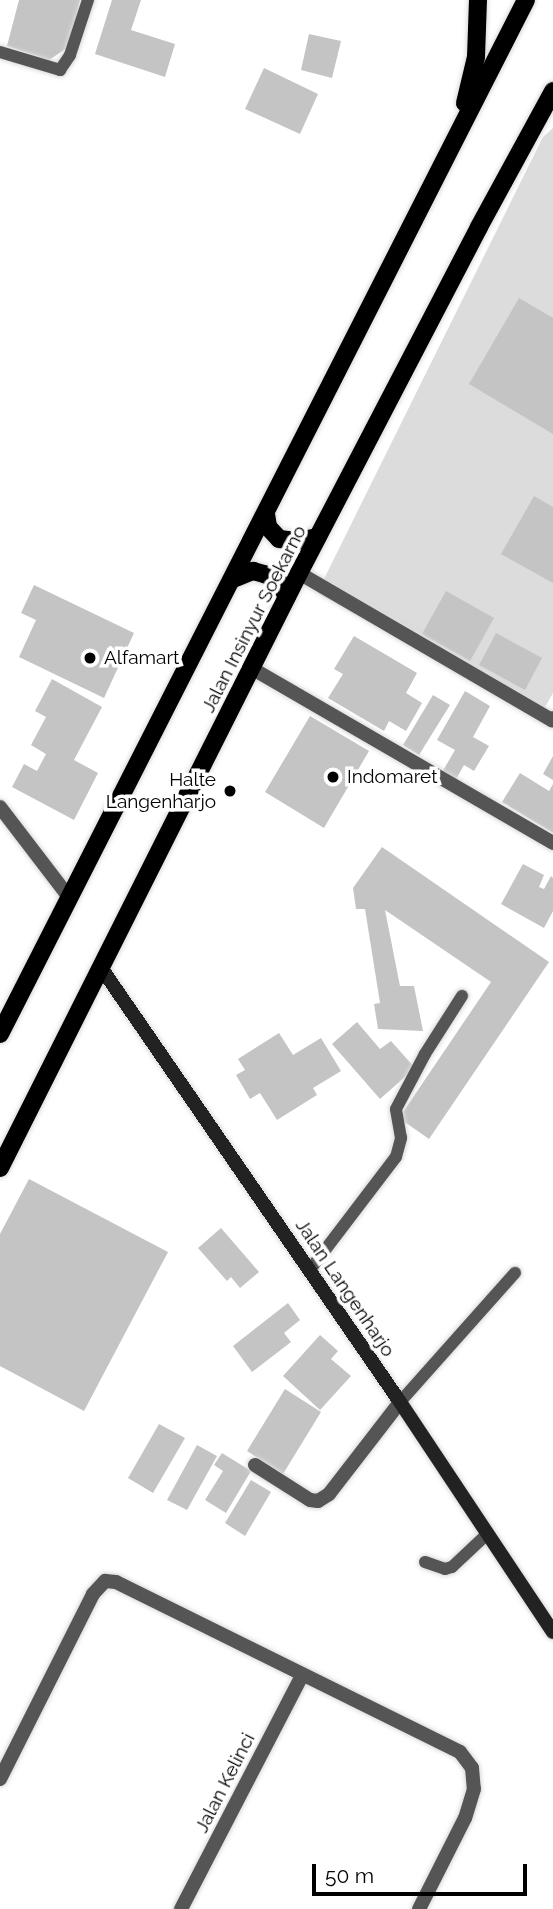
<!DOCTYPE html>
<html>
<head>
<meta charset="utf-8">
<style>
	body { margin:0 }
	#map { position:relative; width:553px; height:1909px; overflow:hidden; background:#fff; font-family:Raleway,sans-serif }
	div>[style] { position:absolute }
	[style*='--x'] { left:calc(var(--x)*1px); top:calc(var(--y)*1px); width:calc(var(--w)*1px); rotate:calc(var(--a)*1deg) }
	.green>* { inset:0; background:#dcdcdc }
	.building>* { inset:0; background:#c4c4c4 }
	.roads { filter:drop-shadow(0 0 2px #dbdbdb) drop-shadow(0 0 2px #dbdbdb) }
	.lane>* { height:12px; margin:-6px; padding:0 6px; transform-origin:6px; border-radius:6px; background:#555 }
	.street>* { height:14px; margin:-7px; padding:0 7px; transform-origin:7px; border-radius:7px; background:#555 }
	.secondary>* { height:14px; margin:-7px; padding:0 7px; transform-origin:7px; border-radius:7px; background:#222 }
	.primary>* { height:18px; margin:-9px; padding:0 9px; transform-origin:9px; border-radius:9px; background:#000 }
	.dots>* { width:19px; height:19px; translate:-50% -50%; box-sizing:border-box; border:4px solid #fff; border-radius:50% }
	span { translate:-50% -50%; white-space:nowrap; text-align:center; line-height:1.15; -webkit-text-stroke:7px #fff; paint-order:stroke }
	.street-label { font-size:19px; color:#000 }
	.poi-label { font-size:19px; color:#000 }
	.left { translate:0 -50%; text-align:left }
	.right { translate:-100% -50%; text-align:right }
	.scale { position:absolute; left:312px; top:1864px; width:215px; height:32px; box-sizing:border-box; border:4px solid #000; border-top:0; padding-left:9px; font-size:21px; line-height:24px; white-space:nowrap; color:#000; -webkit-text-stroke:5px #fff; paint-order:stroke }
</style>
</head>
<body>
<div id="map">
	<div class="green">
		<div style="clip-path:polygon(553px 128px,553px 693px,540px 716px,317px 593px,543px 137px)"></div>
	</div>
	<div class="building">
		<div style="clip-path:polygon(19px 0,80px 0,70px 46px,49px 60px,7px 46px)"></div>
		<div style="clip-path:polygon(112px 0,141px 0,131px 30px,175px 44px,165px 77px,95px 54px)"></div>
		<div style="clip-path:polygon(309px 34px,341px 41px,332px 78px,301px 70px)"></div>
		<div style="clip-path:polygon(264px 68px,318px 94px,300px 134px,245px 109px)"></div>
		<div style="clip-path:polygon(519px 298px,553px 318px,553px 434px,469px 384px)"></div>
		<div style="clip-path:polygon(534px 496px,553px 507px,553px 583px,501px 554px)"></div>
		<div style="clip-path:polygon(34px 585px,134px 633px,104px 698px,19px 657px,36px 620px,21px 613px)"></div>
		<div style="clip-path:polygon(446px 591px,494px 618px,470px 661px,422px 634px)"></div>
		<div style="clip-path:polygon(496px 633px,542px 658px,525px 690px,479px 665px)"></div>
		<div style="clip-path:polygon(354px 636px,417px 673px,406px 693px,422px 703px,406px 731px,389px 721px,384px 731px,328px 698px,343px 674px,334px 669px)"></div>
		<div style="clip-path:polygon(52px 679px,102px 707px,74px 760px,98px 773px,74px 820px,12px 787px,24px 764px,37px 771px,46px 754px,31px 745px,46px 717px,35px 711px)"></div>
		<div style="clip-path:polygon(465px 691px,490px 706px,473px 737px,489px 746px,474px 771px,464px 765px,455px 781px,441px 774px,455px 750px,437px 740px)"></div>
		<div style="clip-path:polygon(433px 695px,450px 705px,419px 755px,403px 745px)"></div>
		<div style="clip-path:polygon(310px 716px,369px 751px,324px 828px,265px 792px)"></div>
		<div style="clip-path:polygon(553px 756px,553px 780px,543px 774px)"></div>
		<div style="clip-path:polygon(520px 773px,549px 791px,553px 784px,553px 833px,502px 802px)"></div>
		<div style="clip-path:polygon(382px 847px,549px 962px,429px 1139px,399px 1118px,491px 982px,385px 910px,400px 986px,414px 986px,423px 1031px,378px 1029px,374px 1004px,380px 1003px,365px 909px,356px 909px,353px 888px)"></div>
		<div style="clip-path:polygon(523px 864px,544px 875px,539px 887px,544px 889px,551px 876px,553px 878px,553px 911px,544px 928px,501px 904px)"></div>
		<div style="clip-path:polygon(357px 1022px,380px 1049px,391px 1041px,415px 1068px,380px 1099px,332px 1044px)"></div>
		<div style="clip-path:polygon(279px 1033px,293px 1055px,321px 1038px,341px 1071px,313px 1088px,317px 1095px,277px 1120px,260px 1093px,250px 1099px,236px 1075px,245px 1070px,238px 1059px)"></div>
		<div style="clip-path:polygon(29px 1179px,168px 1252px,84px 1411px,0 1366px,0 1234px)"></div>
		<div style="clip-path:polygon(221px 1228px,259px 1272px,240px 1288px,231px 1277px,227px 1281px,198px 1248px)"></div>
		<div style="clip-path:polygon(288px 1303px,300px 1320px,284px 1333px,291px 1342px,252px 1372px,233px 1346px)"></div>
		<div style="clip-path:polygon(320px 1335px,338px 1351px,331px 1359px,351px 1376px,320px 1410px,283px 1376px)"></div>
		<div style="clip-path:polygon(285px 1389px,321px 1412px,283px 1474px,247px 1451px)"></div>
		<div style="clip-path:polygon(159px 1424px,185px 1438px,153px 1493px,128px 1478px)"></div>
		<div style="clip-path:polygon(197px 1445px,217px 1456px,187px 1510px,167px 1500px)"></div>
		<div style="clip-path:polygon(222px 1453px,251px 1471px,226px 1513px,205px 1500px,223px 1471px,214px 1465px)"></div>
		<div style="clip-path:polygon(251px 1480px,271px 1492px,245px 1536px,225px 1523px)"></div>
	</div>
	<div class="roads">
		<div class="lane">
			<div style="--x:0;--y:52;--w:63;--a:16.7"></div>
			<div style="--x:60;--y:70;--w:18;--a:-56"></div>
			<div style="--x:70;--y:55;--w:58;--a:-71.9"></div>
			<div style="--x:309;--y:1271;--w:143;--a:-52.7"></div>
			<div style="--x:396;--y:1157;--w:20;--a:-75"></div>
			<div style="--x:401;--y:1138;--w:29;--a:-100"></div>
			<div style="--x:396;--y:1109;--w:62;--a:-62.2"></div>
			<div style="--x:425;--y:1054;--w:69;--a:-57.5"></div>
			<div style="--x:400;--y:1402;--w:173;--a:-48.3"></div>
			<div style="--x:425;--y:1562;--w:21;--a:19"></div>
			<div style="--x:445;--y:1569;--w:7;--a:-16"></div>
			<div style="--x:452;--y:1567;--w:47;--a:-43.3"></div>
		</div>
		<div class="street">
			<div style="--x:299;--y:573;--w:293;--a:30.2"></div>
			<div style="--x:552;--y:720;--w:2;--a:-63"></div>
			<div style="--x:253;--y:669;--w:347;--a:30.1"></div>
			<div style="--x:0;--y:807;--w:112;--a:52.6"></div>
			<div style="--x:255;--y:1465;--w:65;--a:32.5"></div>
			<div style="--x:310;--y:1500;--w:8;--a:7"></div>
			<div style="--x:318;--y:1501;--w:13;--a:-32"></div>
			<div style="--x:329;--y:1494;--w:116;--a:-52.3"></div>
			<div style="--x:0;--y:1779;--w:207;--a:-63.3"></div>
			<div style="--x:93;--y:1594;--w:18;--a:-47"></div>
			<div style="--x:105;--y:1581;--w:11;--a:5"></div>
			<div style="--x:116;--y:1582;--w:384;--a:26.3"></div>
			<div style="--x:460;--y:1752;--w:20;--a:53"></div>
			<div style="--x:472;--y:1768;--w:21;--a:85"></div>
			<div style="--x:474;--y:1789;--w:30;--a:107"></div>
			<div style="--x:465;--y:1818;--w:102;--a:116.8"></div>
			<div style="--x:181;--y:1909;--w:263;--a:-62.6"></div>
		</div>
		<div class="secondary">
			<div style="--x:102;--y:969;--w:526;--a:55.46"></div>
			<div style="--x:400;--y:1402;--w:276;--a:56.4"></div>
		</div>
		<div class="primary">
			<div style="--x:465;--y:103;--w:47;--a:-76.6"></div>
			<div style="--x:476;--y:57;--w:57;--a:-88"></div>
			<div style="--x:266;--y:514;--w:13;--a:81"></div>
			<div style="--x:268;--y:527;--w:16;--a:47"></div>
			<div style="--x:279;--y:539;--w:18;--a:6"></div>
			<div style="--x:297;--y:541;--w:21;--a:-11"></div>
			<div style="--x:233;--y:579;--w:22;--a:-22"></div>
			<div style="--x:253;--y:571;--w:11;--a:15"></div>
			<div style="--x:264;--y:574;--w:15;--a:23"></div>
			<div style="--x:278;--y:580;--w:19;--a:62"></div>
			<div style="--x:0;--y:1034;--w:1160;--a:-63.04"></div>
			<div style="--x:0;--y:1168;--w:666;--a:-63.32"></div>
			<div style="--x:299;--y:573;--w:390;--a:-62.5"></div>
			<div style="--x:479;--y:227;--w:155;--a:-61.4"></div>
		</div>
	</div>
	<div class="dots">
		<div style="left:90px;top:658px;background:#000"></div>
		<div style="left:333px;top:777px;background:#000"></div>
		<div style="left:230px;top:791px;background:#000"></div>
	</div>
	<div class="street-label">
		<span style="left:254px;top:619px;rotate:-63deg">Jalan Insinyur Soekarno</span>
		<span style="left:345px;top:1288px;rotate:56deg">Jalan Langenharjo</span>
		<span style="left:225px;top:1783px;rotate:-63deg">Jalan Kelinci</span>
	</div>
	<div class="poi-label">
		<span class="left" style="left:104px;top:658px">Alfamart</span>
		<span class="left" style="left:347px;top:777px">Indomaret</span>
		<span class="right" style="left:216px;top:791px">Halte<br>Langenharjo</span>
	</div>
	<div class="scale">50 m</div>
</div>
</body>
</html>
